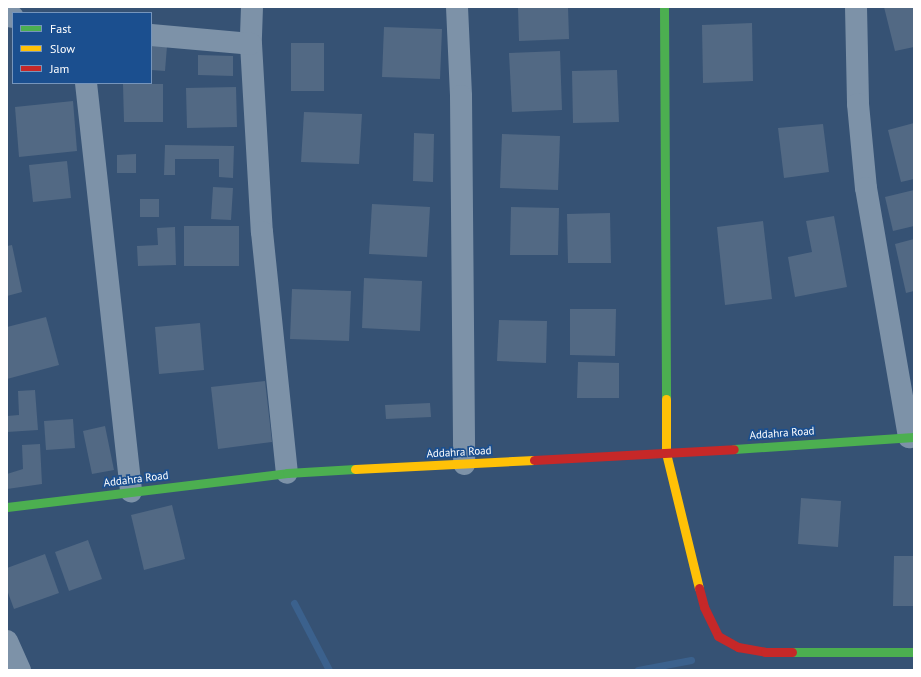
<!DOCTYPE html>
<html>
<head>
<meta charset="utf-8">
<style>
	body { margin:0 }
	#map { position:relative; width:921px; height:677px; overflow:hidden; background:#365274; font-family:"PT Sans",sans-serif }
	div>[style] { position:absolute }
	[style*='--x'] { left:calc(var(--x)*1px); top:calc(var(--y)*1px); width:calc(var(--w)*1px); rotate:calc(var(--a)*1deg) }
	.stream>* { height:7px; margin:-3.5px; padding:0 3.5px; transform-origin:3.5px; border-radius:3.5px; background:#3b618d }
	.building>* { inset:0; background:#526984 }
	.street>* { height:22px; margin:-11px; padding:0 11px; transform-origin:11px; border-radius:11px; background:#7d92a8 }
	.fast>* { height:9px; margin:-4.5px; padding:0 4.5px; transform-origin:4.5px; border-radius:4.5px; background:#4caf50 }
	.slow>* { height:9px; margin:-4.5px; padding:0 4.5px; transform-origin:4.5px; border-radius:4.5px; background:#ffc107 }
	.jam>* { height:9px; margin:-4.5px; padding:0 4.5px; transform-origin:4.5px; border-radius:4.5px; background:#c62828 }
	span { translate:-50% -50%; white-space:nowrap; text-align:center; line-height:1.15; -webkit-text-stroke:3.5px #1b4f8f; paint-order:stroke }
	.street-label { font-size:11px; color:#fff }
	.frame { position:absolute; inset:0; border:8px solid #fff; pointer-events:none }
	.legend { position:absolute; left:12px; top:12px; width:140px; height:72px; box-sizing:border-box; background:#1b4f8f; border:1px solid #7695bc; margin:0; padding:5px 7px; list-style:none; font-size:12px; color:#fff }
	.legend li { display:flex; align-items:center; gap:8px; height:20px }
	.legend b { width:20px; border:1px solid #7695bc }
</style>
</head>
<body>
<div id="map">
	<div class="stream">
		<div style="--x:294;--y:603;--w:76;--a:62.4"></div>
		<div style="--x:638;--y:670;--w:54;--a:-10.7"></div>
	</div>
	<div class="building">
		<div style="clip-path:polygon(518px 7px,568px 7px,569px 39px,519px 41px)"></div>
		<div style="clip-path:polygon(884px 7px,914px 7px,914px 47px,895px 51px)"></div>
		<div style="clip-path:polygon(752px 23px,753px 81px,703px 83px,702px 25px)"></div>
		<div style="clip-path:polygon(384px 27px,442px 29px,440px 79px,382px 77px)"></div>
		<div style="clip-path:polygon(291px 43px,324px 43px,324px 91px,291px 91px)"></div>
		<div style="clip-path:polygon(151px 45px,167px 46px,165px 71px,151px 70px)"></div>
		<div style="clip-path:polygon(560px 51px,562px 110px,512px 112px,509px 53px)"></div>
		<div style="clip-path:polygon(198px 55px,233px 56px,233px 76px,198px 75px)"></div>
		<div style="clip-path:polygon(617px 70px,619px 122px,573px 123px,572px 71px)"></div>
		<div style="clip-path:polygon(123px 84px,163px 84px,163px 122px,124px 122px)"></div>
		<div style="clip-path:polygon(236px 87px,237px 127px,187px 128px,186px 88px)"></div>
		<div style="clip-path:polygon(73px 101px,77px 151px,19px 157px,15px 107px)"></div>
		<div style="clip-path:polygon(304px 112px,362px 114px,359px 164px,301px 162px)"></div>
		<div style="clip-path:polygon(914px 123px,914px 179px,901px 182px,888px 130px)"></div>
		<div style="clip-path:polygon(823px 124px,829px 172px,784px 178px,778px 128px)"></div>
		<div style="clip-path:polygon(414px 133px,434px 134px,433px 182px,413px 181px)"></div>
		<div style="clip-path:polygon(502px 134px,560px 136px,558px 190px,500px 188px)"></div>
		<div style="clip-path:polygon(165px 145px,234px 146px,233px 178px,219px 177px,219px 159px,175px 159px,175px 175px,164px 175px)"></div>
		<div style="clip-path:polygon(136px 154px,136px 173px,117px 173px,117px 155px)"></div>
		<div style="clip-path:polygon(67px 161px,71px 198px,33px 202px,29px 165px)"></div>
		<div style="clip-path:polygon(213px 187px,233px 188px,231px 220px,211px 219px)"></div>
		<div style="clip-path:polygon(914px 190px,914px 226px,893px 231px,885px 197px)"></div>
		<div style="clip-path:polygon(140px 199px,159px 199px,159px 217px,140px 217px)"></div>
		<div style="clip-path:polygon(372px 204px,430px 207px,427px 257px,369px 254px)"></div>
		<div style="clip-path:polygon(511px 207px,559px 208px,558px 255px,510px 255px)"></div>
		<div style="clip-path:polygon(610px 213px,611px 263px,568px 263px,567px 214px)"></div>
		<div style="clip-path:polygon(834px 216px,847px 287px,795px 297px,788px 257px,812px 252px,806px 221px)"></div>
		<div style="clip-path:polygon(763px 221px,772px 299px,725px 305px,717px 227px)"></div>
		<div style="clip-path:polygon(184px 226px,239px 226px,239px 266px,184px 266px)"></div>
		<div style="clip-path:polygon(175px 227px,176px 265px,138px 266px,137px 246px,158px 245px,157px 228px)"></div>
		<div style="clip-path:polygon(914px 239px,914px 291px,906px 293px,895px 244px)"></div>
		<div style="clip-path:polygon(12px 245px,22px 292px,7px 296px,7px 246px)"></div>
		<div style="clip-path:polygon(364px 278px,422px 281px,420px 331px,362px 328px)"></div>
		<div style="clip-path:polygon(292px 289px,351px 291px,349px 341px,290px 339px)"></div>
		<div style="clip-path:polygon(570px 309px,616px 309px,615px 356px,570px 355px)"></div>
		<div style="clip-path:polygon(46px 317px,59px 365px,7px 379px,7px 327px)"></div>
		<div style="clip-path:polygon(499px 320px,547px 321px,546px 363px,497px 361px)"></div>
		<div style="clip-path:polygon(200px 323px,204px 370px,159px 374px,155px 327px)"></div>
		<div style="clip-path:polygon(578px 362px,619px 363px,619px 398px,577px 398px)"></div>
		<div style="clip-path:polygon(265px 381px,272px 442px,218px 449px,211px 387px)"></div>
		<div style="clip-path:polygon(35px 390px,38px 430px,7px 432px,7px 416px,19px 415px,18px 391px)"></div>
		<div style="clip-path:polygon(430px 403px,431px 417px,386px 419px,385px 405px)"></div>
		<div style="clip-path:polygon(73px 419px,75px 448px,46px 450px,44px 421px)"></div>
		<div style="clip-path:polygon(105px 426px,114px 470px,92px 474px,83px 431px)"></div>
		<div style="clip-path:polygon(40px 444px,42px 484px,7px 489px,7px 474px,23px 469px,22px 445px)"></div>
		<div style="clip-path:polygon(801px 498px,841px 501px,838px 547px,798px 544px)"></div>
		<div style="clip-path:polygon(172px 505px,185px 559px,144px 570px,131px 515px)"></div>
		<div style="clip-path:polygon(88px 540px,102px 579px,69px 591px,55px 552px)"></div>
		<div style="clip-path:polygon(45px 554px,59px 593px,14px 609px,7px 590px,7px 568px)"></div>
		<div style="clip-path:polygon(894px 556px,914px 556px,914px 606px,893px 606px)"></div>
	</div>
	<div class="street">
		<div style="--x:252;--y:7;--w:37;--a:92"></div>
		<div style="--x:251;--y:44;--w:188;--a:86.7"></div>
		<div style="--x:262;--y:232;--w:242;--a:84.1"></div>
		<div style="--x:457;--y:7;--w:89;--a:87.4"></div>
		<div style="--x:461;--y:96;--w:368;--a:89.5"></div>
		<div style="--x:856;--y:7;--w:97;--a:88.8"></div>
		<div style="--x:858;--y:104;--w:84;--a:84.6"></div>
		<div style="--x:866;--y:188;--w:253;--a:80.2"></div>
		<div style="--x:7;--y:16;--w:6;--a:9"></div>
		<div style="--x:151;--y:35;--w:100;--a:5.1"></div>
		<div style="--x:86;--y:83;--w:411;--a:83.7"></div>
		<div style="--x:7;--y:641;--w:32;--a:66"></div>
	</div>
	<div class="fast">
		<div style="--x:664;--y:7;--w:392;--a:89.7"></div>
		<div style="--x:734;--y:449;--w:180;--a:-3.8"></div>
		<div style="--x:7;--y:507;--w:282;--a:-6.9"></div>
		<div style="--x:287;--y:473;--w:68;--a:-3.4"></div>
		<div style="--x:792;--y:652;--w:122;--a:0"></div>
	</div>
	<div class="slow">
		<div style="--x:666;--y:399;--w:54;--a:90"></div>
		<div style="--x:666;--y:453;--w:139;--a:76.3"></div>
		<div style="--x:355;--y:469;--w:179;--a:-2.9"></div>
	</div>
	<div class="jam">
		<div style="--x:534;--y:460;--w:200;--a:-3.1"></div>
		<div style="--x:699;--y:588;--w:20;--a:75"></div>
		<div style="--x:704;--y:607;--w:32;--a:64"></div>
		<div style="--x:718;--y:636;--w:23;--a:29"></div>
		<div style="--x:738;--y:647;--w:27;--a:10"></div>
		<div style="--x:765;--y:652;--w:27;--a:0"></div>
	</div>
	<div class="street-label">
		<span style="left:782px;top:433px;rotate:-4deg">Addahra Road</span>
		<span style="left:459px;top:452px;rotate:-3deg">Addahra Road</span>
		<span style="left:136px;top:479px;rotate:-7deg">Addahra Road</span>
	</div>
	<div class="frame"></div>
	<ul class="legend">
	<li><b style="height:5px;background:#4caf50"></b>Fast</li>
	<li><b style="height:5px;background:#ffc107"></b>Slow</li>
	<li><b style="height:5px;background:#c62828"></b>Jam</li>
	</ul>
</div>
</body>
</html>
